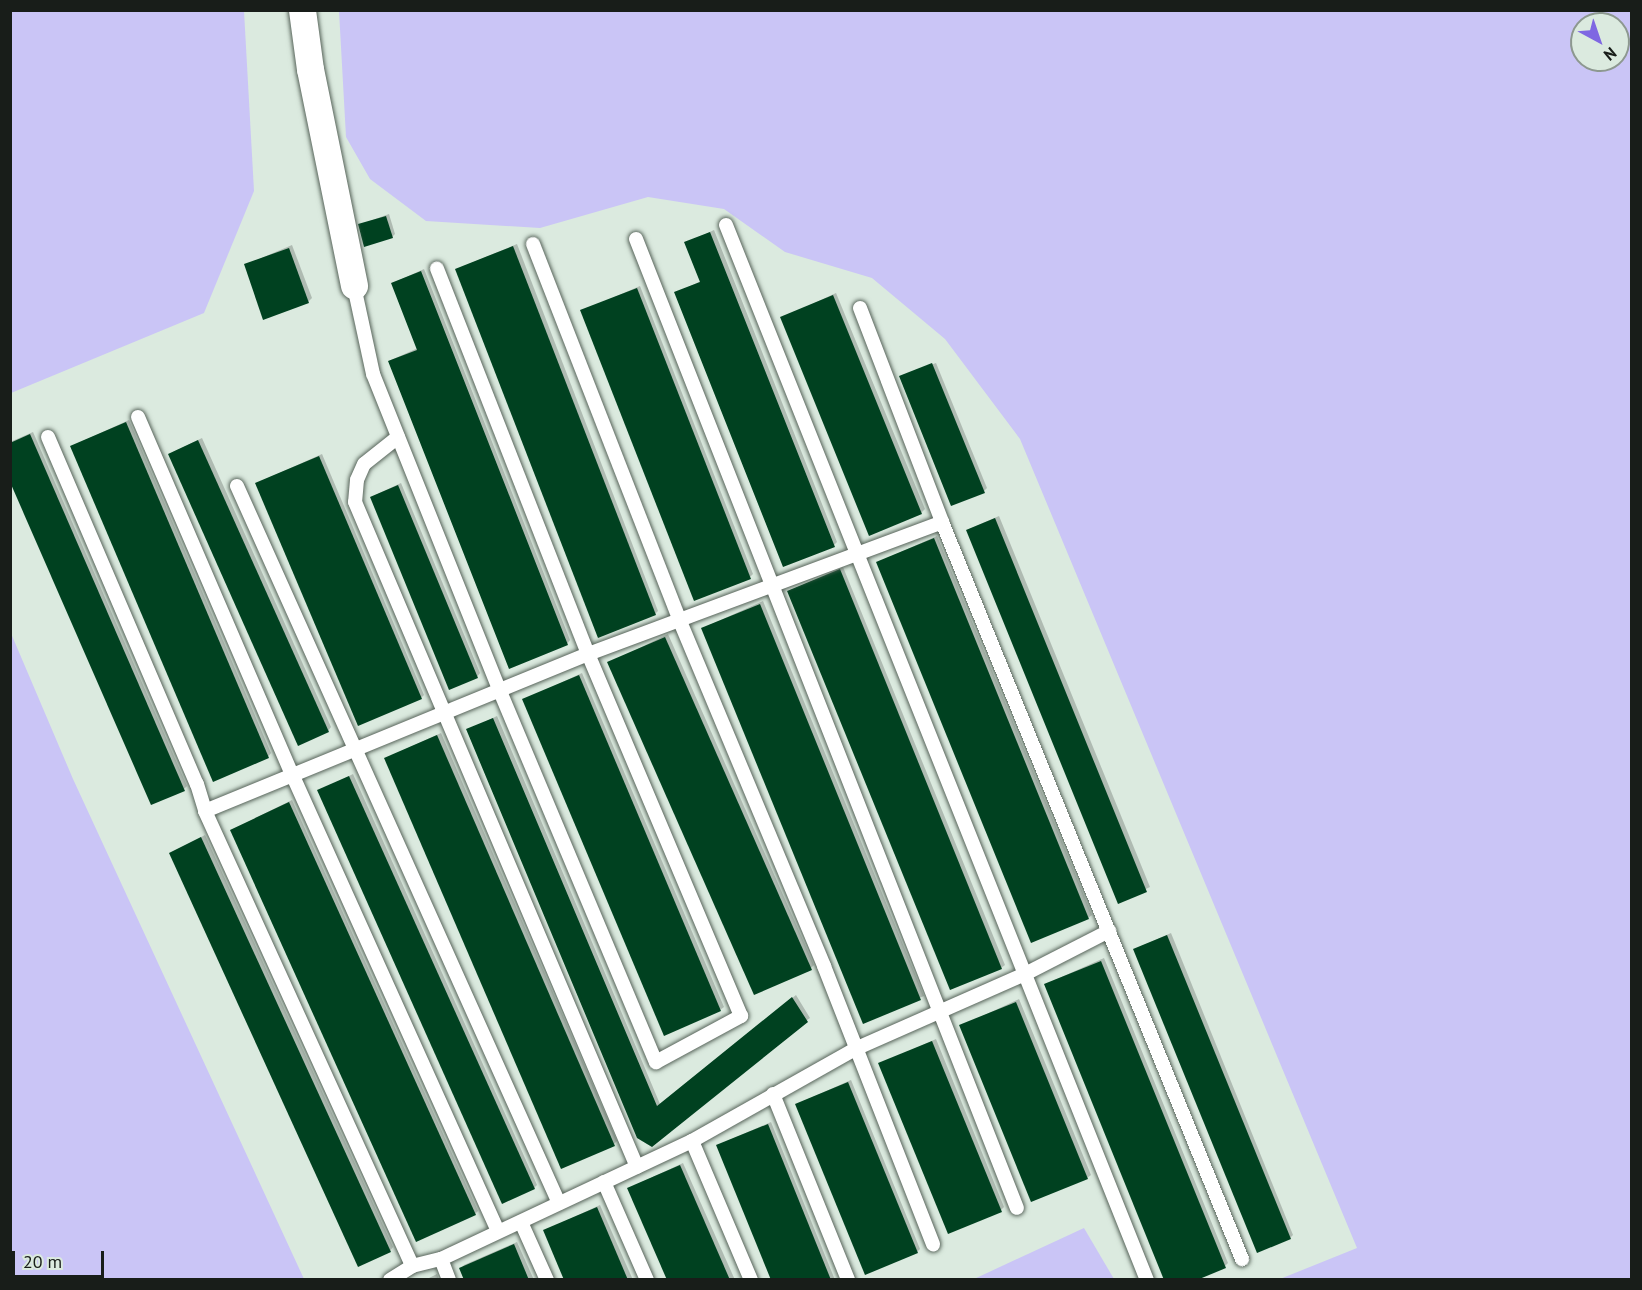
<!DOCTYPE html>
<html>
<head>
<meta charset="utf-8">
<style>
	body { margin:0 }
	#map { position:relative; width:1642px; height:1290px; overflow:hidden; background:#dbeadf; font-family:"PT Sans",sans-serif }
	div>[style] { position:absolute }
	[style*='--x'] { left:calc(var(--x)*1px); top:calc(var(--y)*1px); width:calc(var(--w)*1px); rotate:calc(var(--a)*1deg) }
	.green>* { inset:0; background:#cac5f6 }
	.shadow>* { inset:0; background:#0003 }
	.building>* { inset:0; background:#004120 }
	.roads { filter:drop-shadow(0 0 2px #57645a) drop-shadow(0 0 2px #57645a) }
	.service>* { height:14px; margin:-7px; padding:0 7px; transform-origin:7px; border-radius:7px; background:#fff }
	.minor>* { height:27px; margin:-13.5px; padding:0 13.5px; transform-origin:13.5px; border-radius:13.5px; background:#fff }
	span { translate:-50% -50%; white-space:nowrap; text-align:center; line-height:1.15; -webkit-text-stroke:6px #dbeadf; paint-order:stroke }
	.frame { position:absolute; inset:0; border:12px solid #181d19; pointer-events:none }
	.north { position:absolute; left:1570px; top:12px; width:60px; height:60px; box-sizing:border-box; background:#dbeadf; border:2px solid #8d9890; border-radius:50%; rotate:140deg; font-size:16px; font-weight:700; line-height:24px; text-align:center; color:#181d19 }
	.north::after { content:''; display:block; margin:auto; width:21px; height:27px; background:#7f67e2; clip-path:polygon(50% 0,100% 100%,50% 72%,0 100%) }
	.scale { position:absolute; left:12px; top:1251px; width:92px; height:27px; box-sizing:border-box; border:3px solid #181d19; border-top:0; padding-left:8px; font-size:18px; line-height:21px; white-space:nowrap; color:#181d19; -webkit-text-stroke:4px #dbeadf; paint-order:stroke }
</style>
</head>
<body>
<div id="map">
	<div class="green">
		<div style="clip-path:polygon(11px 10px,244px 11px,254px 191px,204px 313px,11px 393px)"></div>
		<div style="clip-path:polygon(evenodd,339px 11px,1631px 11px,1631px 1279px,1280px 1279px,1357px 1248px,1020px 439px,945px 339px,872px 278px,785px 252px,724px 209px,648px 197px,540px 228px,426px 221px,370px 179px,346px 137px,339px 11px,1582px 24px,1618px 24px,1618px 60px,1582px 60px,1582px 24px)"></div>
		<div style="clip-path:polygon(10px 631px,73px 779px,304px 1279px,11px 1279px)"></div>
		<div style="clip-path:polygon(1084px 1228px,1114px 1279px,974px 1279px)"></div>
	</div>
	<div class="shadow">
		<div style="clip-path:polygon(389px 214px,395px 234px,392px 237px,359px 225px)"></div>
		<div style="clip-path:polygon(714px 230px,837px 542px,834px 545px,676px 293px,701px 281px,686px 243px)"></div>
		<div style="clip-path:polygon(517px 244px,658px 611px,655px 614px,457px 269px)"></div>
		<div style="clip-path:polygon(292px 245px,312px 298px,308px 302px,245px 265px)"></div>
		<div style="clip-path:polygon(424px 269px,570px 640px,567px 644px,389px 361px,418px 348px,393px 283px)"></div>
		<div style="clip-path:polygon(640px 286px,753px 574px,750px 577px,582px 311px)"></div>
		<div style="clip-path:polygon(836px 293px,925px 509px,921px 513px,782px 318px)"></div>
		<div style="clip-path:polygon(936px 363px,987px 488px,984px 491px,900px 376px)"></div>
		<div style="clip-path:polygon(129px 420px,271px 753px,268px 757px,72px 446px)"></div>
		<div style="clip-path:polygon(33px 432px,187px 786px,184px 789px,10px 478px,10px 442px)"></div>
		<div style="clip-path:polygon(202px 438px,331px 727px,328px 731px,169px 454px)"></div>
		<div style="clip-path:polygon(322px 454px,424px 695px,421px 698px,257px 483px)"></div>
		<div style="clip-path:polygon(401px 483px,480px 673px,477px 677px,371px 497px)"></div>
		<div style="clip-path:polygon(999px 516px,1150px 887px,1119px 902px,967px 530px)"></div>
		<div style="clip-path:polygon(937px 536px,1092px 915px,1088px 918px,878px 562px)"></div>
		<div style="clip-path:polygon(843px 567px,1005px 965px,1001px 968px,789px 591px)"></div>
		<div style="clip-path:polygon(763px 601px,924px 996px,864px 1022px,703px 628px)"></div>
		<div style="clip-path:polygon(668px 634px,814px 965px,811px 968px,609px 663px)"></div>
		<div style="clip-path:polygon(582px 673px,724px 1007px,720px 1010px,524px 700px)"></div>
		<div style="clip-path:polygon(497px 716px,660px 1104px,796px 995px,810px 1018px,638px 1137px,468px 730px)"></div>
		<div style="clip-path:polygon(441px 733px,617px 1141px,614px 1144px,386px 758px)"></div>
		<div style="clip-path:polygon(353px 774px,537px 1185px,534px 1188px,319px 791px)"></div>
		<div style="clip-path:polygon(292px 800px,478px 1211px,475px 1214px,231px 830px)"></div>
		<div style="clip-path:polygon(205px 835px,393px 1247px,390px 1251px,170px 853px)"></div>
		<div style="clip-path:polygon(1171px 933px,1293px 1235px,1290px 1238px,1135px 949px)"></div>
		<div style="clip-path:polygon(1104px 958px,1228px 1263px,1225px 1266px,1046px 984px)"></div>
		<div style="clip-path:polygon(1019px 999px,1091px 1175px,1087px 1178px,961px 1026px)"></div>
		<div style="clip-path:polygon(936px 1039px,1004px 1207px,1001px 1210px,880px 1064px)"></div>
		<div style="clip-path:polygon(851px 1080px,920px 1249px,917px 1252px,797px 1104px)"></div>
		<div style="clip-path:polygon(771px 1122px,835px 1280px,773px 1280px,718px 1145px)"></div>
		<div style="clip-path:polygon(683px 1163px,735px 1280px,669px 1280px,629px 1188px)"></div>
		<div style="clip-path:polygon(600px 1205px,633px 1280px,566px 1280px,544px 1231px)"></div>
		<div style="clip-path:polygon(517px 1242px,534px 1280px,466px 1280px,461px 1269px,464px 1265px)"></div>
		<div style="clip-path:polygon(437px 1274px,439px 1280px,425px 1280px)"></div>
	</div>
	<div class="building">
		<div style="clip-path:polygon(386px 216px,393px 238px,364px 247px,358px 224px)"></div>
		<div style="clip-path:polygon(710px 232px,835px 547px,783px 567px,674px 292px,700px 282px,684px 242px)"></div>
		<div style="clip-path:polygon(513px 246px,656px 615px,598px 638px,455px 269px)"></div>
		<div style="clip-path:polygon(289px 248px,309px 303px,263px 320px,244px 264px)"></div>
		<div style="clip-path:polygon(421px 271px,568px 645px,509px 669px,388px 361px,417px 350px,391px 283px)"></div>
		<div style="clip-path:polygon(637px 288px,751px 579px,694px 601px,580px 310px)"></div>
		<div style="clip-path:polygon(833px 295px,922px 514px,869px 536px,780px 317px)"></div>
		<div style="clip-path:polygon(932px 363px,985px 493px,951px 506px,899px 376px)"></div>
		<div style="clip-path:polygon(126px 422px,269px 758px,213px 782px,70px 446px)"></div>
		<div style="clip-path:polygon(30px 434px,185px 791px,151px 805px,10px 482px,10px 443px)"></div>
		<div style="clip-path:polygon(198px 440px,329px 732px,298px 746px,168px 454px)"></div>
		<div style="clip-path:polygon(319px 456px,422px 699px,358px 726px,255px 483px)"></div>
		<div style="clip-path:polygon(398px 485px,478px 678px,449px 690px,370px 497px)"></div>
		<div style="clip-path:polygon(995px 518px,1147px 892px,1118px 904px,966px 530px)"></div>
		<div style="clip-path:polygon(934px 538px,1089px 919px,1031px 943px,876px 562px)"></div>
		<div style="clip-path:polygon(840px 569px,1002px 969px,950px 990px,787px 591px)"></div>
		<div style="clip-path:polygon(760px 604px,921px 1000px,863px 1024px,701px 628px)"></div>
		<div style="clip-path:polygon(665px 637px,812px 970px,754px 995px,607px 662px)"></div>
		<div style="clip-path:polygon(579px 675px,721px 1011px,664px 1036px,522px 699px)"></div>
		<div style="clip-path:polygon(493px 718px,657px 1106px,792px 997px,808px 1022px,652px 1147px,637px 1138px,466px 729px)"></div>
		<div style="clip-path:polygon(437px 735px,615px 1146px,561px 1169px,384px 758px)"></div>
		<div style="clip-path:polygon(349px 776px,535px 1189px,502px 1204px,317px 790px)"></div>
		<div style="clip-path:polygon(289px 802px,476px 1215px,416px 1242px,230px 830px)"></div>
		<div style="clip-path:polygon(201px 837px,391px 1252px,358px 1267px,169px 853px)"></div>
		<div style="clip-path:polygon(1167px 935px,1291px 1239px,1257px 1253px,1133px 949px)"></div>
		<div style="clip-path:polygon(1101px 961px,1226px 1268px,1197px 1280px,1164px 1280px,1044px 984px)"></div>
		<div style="clip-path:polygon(1016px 1002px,1088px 1179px,1031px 1202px,959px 1025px)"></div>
		<div style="clip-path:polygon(932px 1041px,1002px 1212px,948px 1234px,878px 1063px)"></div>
		<div style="clip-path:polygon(848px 1082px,918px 1253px,865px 1275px,795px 1104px)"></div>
		<div style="clip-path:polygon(768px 1124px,831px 1280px,771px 1280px,716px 1145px)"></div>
		<div style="clip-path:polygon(680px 1165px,730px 1280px,667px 1280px,627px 1188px)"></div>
		<div style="clip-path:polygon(597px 1207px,628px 1280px,564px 1280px,543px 1230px)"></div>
		<div style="clip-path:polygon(514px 1244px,529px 1280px,464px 1280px,459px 1268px)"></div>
	</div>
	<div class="roads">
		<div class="service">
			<div style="--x:726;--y:225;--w:1136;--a:68.25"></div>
			<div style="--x:636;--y:239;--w:1041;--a:68.54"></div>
			<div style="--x:533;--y:244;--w:402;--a:68.7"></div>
			<div style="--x:679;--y:619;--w:376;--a:67.3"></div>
			<div style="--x:824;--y:966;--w:299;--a:68.6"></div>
			<div style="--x:354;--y:286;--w:90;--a:77.8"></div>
			<div style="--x:373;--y:374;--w:339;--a:68.2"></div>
			<div style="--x:499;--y:689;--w:405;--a:67.2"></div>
			<div style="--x:656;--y:1062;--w:97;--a:-28.4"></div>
			<div style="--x:741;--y:1016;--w:393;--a:-112.9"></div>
			<div style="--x:588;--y:654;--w:414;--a:-111.4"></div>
			<div style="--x:860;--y:308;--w:229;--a:69"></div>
			<div style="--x:942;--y:522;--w:796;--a:67.85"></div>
			<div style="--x:138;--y:417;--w:389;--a:66.7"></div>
			<div style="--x:292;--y:774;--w:501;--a:65.74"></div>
			<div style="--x:48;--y:437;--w:378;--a:66.8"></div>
			<div style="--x:197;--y:784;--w:28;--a:73"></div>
			<div style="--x:205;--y:811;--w:500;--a:65.5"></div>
			<div style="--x:398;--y:437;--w:43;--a:141.5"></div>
			<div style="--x:364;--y:464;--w:17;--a:114"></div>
			<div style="--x:357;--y:480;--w:22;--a:95"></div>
			<div style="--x:355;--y:502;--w:722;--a:67.02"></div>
			<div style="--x:237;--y:486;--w:786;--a:65.82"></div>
			<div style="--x:205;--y:811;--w:414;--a:-22.3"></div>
			<div style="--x:588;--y:654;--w:378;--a:-20.4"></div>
			<div style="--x:773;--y:1094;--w:201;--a:68"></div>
			<div style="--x:692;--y:1141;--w:151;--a:67"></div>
			<div style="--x:604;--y:1182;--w:107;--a:66.3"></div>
			<div style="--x:521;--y:1222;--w:64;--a:65.9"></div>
			<div style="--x:441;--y:1259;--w:22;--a:69"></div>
			<div style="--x:390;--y:1280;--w:26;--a:-32"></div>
			<div style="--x:412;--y:1266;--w:30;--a:-14"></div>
			<div style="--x:441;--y:1259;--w:277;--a:-25.2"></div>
			<div style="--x:692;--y:1141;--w:187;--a:-29.4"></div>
			<div style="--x:855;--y:1049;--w:184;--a:-23.8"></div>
			<div style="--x:1023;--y:975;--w:97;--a:-27.1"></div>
		</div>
		<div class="minor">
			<div style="--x:302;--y:10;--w:60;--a:82.3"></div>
			<div style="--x:310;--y:69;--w:221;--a:78.5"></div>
		</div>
	</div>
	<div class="frame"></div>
	<div class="north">N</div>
	<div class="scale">20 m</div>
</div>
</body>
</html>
